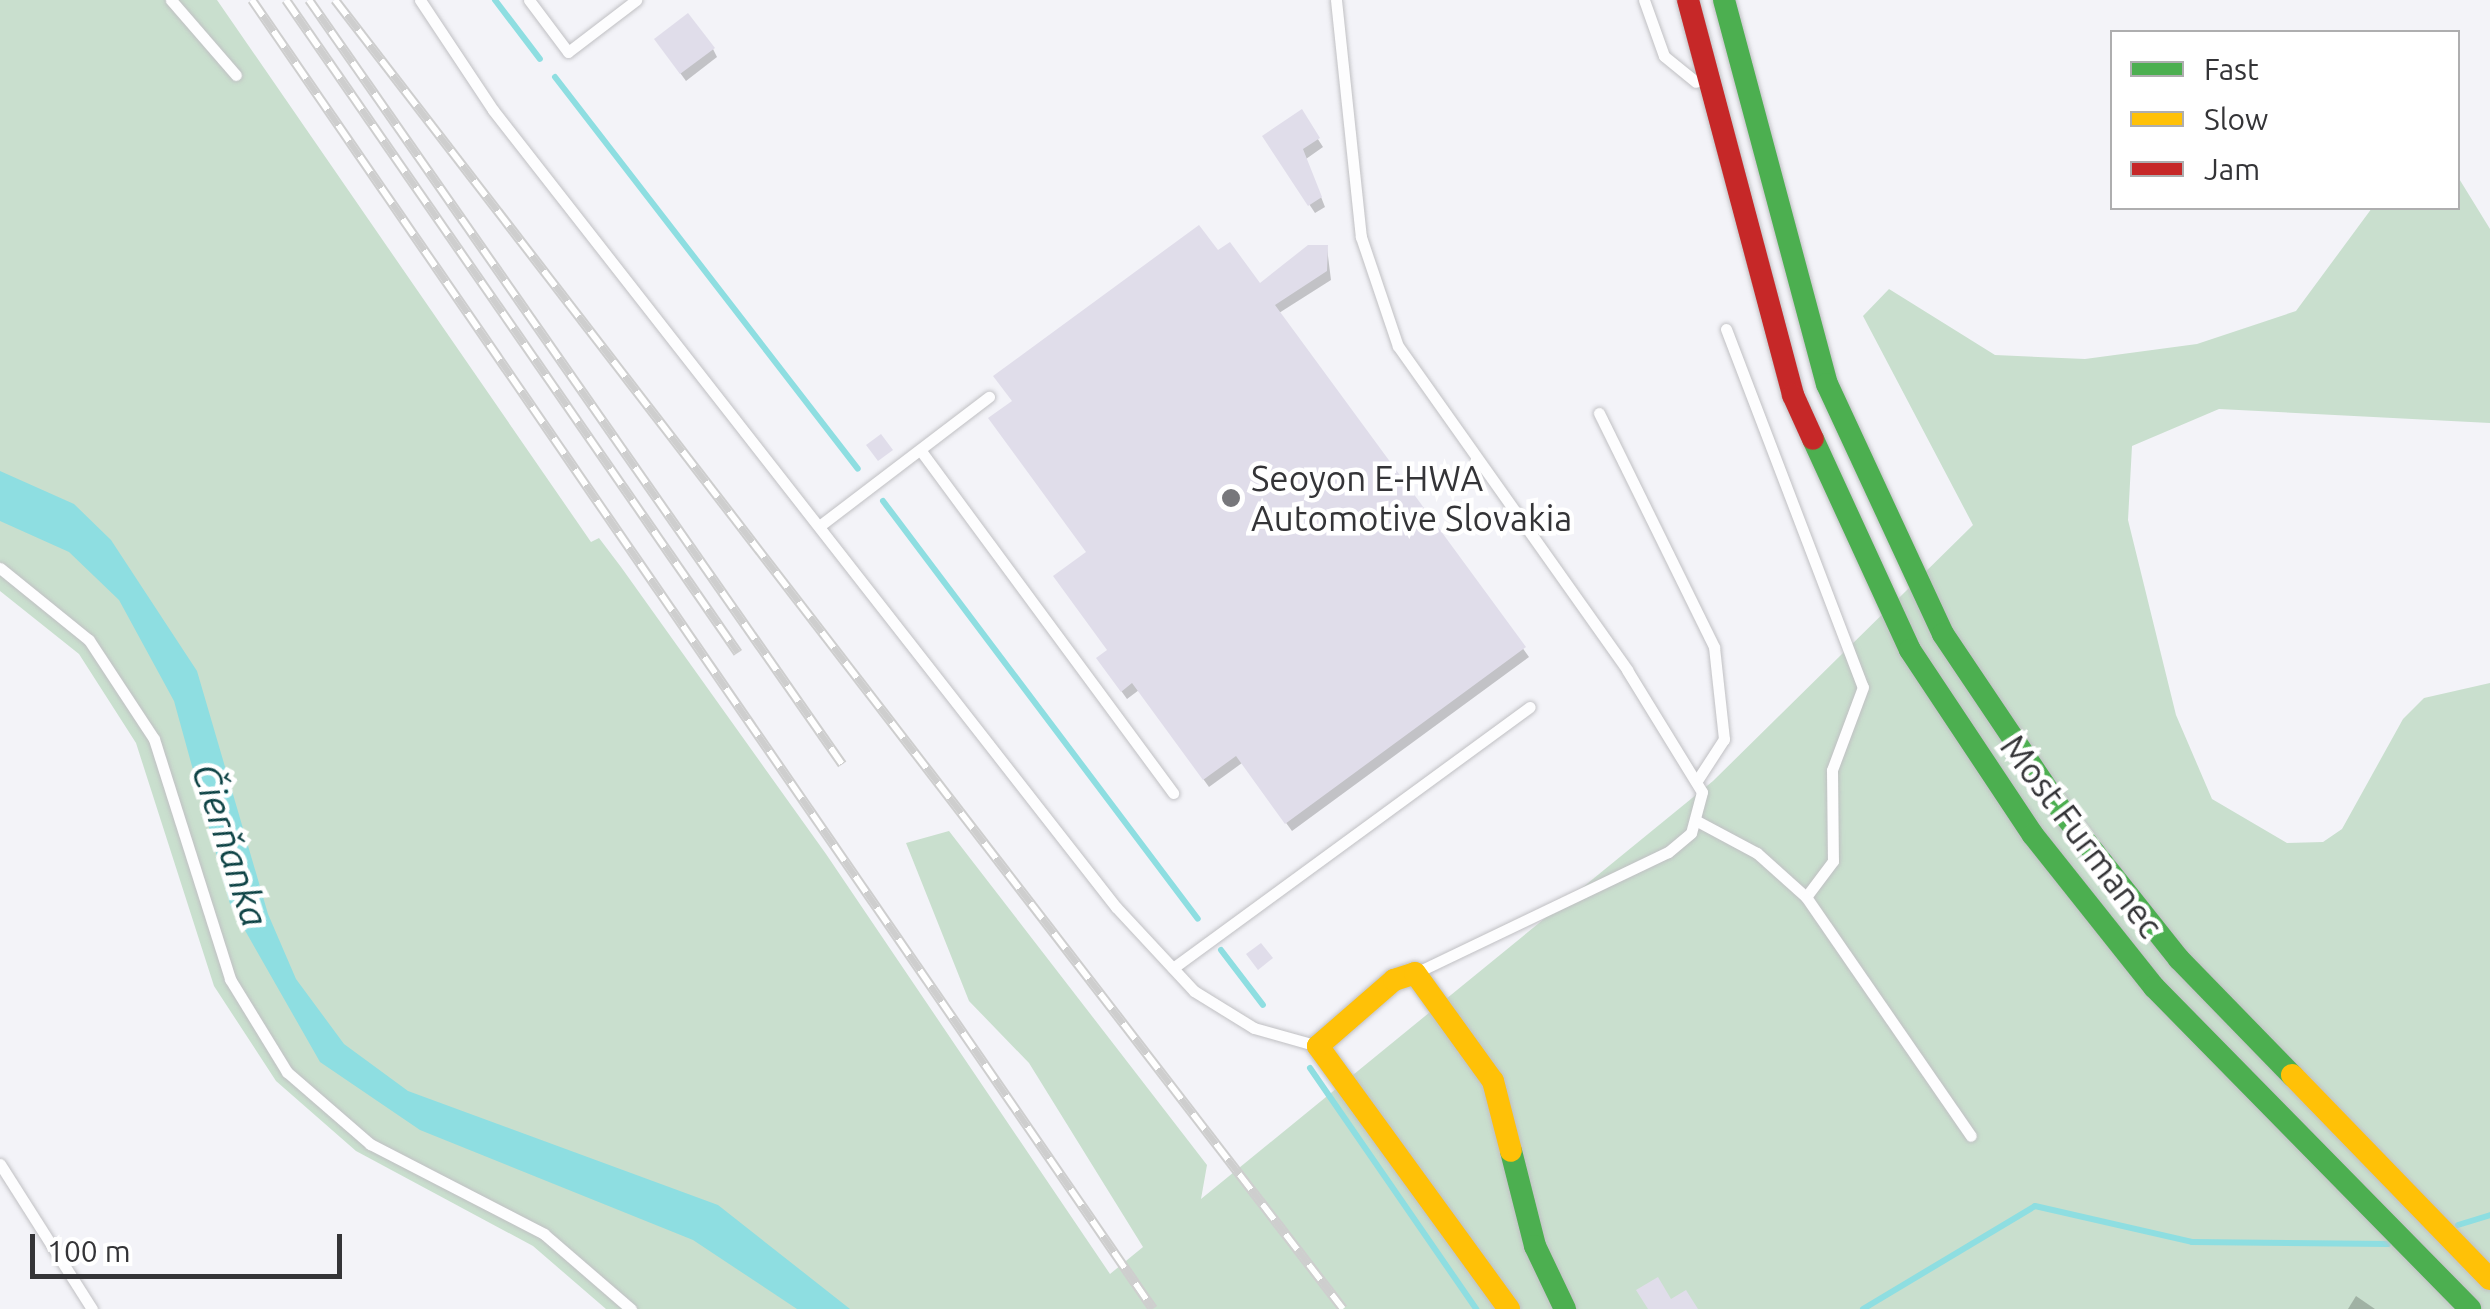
<!DOCTYPE html>
<html>
<head>
<meta charset="utf-8">
<style>
	body { margin:0 }
	#map { position:relative; width:2490px; height:1309px; overflow:hidden; background:#f3f3f8; font-family:Ubuntu,sans-serif }
	div>[style] { position:absolute }
	[style*='--x'] { left:calc(var(--x)*1px); top:calc(var(--y)*1px); width:calc(var(--w)*1px); rotate:calc(var(--a)*1deg) }
	.green>* { inset:0; background:#c9dfce }
	.water>* { inset:0; background:#8edee1 }
	.shadow>* { inset:0; background:#0003 }
	.stream>* { height:6px; margin:-3px; padding:0 3px; transform-origin:3px; border-radius:3px; background:#8edee1 }
	.building>* { inset:0; background:#e0ddea }
	.roads { filter:drop-shadow(0 0 2px #c0c0c3) drop-shadow(0 0 2px #c0c0c3) }
	.lane>* { height:11px; margin:-5.5px; padding:0 5.5px; transform-origin:5.5px; border-radius:5.5px; background:#fdfdfe }
	.fast>* { height:22px; margin:-11px; padding:0 11px; transform-origin:11px; border-radius:11px; background:#4caf50 }
	.slow>* { height:22px; margin:-11px; padding:0 11px; transform-origin:11px; border-radius:11px; background:#ffc107 }
	.jam>* { height:22px; margin:-11px; padding:0 11px; transform-origin:11px; border-radius:11px; background:#c62828 }
	.rail>* { height:10px; margin-top:-5px; transform-origin:0; background:repeating-linear-gradient(90deg,#fff 0 19px,#cecece 0 38px); box-sizing:border-box; border-block:2px solid #cecece }
	.dots>* { width:28px; height:28px; translate:-50% -50%; box-sizing:border-box; border:5px solid #fff; border-radius:50% }
	span { translate:-50% -50%; white-space:nowrap; text-align:center; line-height:1.15; -webkit-text-stroke:9px #fff; paint-order:stroke }
	.poi-label { font-size:35px; color:#343437 }
	.left { translate:0 -50%; text-align:left }
	.street-label { font-size:35px; color:#343437 }
	.water-label { font-size:38px; color:#0e4345; font-style:italic }
	.legend { position:absolute; left:2110px; top:30px; width:350px; height:180px; box-sizing:border-box; background:#fff; border:2px solid #aeaeaf; margin:0; padding:12px 18px; list-style:none; font-size:30px; color:#343437 }
	.legend li { display:flex; align-items:center; gap:20px; height:50px }
	.legend b { width:50px; border:2px solid #aeaeaf }
	.scale { position:absolute; left:30px; top:1234px; width:312px; height:45px; box-sizing:border-box; border:5px solid #343437; border-top:0; padding-left:12px; font-size:30px; line-height:35px; white-space:nowrap; color:#343437; -webkit-text-stroke:8px #fff; paint-order:stroke }
</style>
</head>
<body>
<div id="map">
	<div class="green">
		<div style="clip-path:polygon(0 0,217px 0,591px 542px,599px 538px,621px 567px,826px 854px,1110px 1274px,1143px 1247px,1029px 1063px,969px 1001px,906px 843px,949px 831px,1207px 1165px,1201px 1199px,1713px 781px,1973px 525px,1863px 316px,1889px 289px,1995px 355px,2085px 359px,2197px 344px,2296px 311px,2372px 208px,2458px 208px,2458px 177px,2490px 229px,2490px 423px,2219px 409px,2132px 446px,2128px 520px,2176px 715px,2212px 799px,2287px 843px,2323px 842px,2342px 829px,2403px 719px,2424px 698px,2490px 683px,2490px 1309px,606px 1309px,533px 1246px,356px 1151px,276px 1081px,214px 986px,136px 743px,79px 654px,0 591px)"></div>
	</div>
	<div class="water">
		<div style="clip-path:polygon(0 471px,74px 504px,111px 540px,197px 671px,268px 914px,296px 979px,344px 1044px,408px 1091px,718px 1205px,850px 1309px,797px 1309px,693px 1240px,420px 1130px,320px 1062px,230px 904px,174px 701px,119px 600px,69px 552px,0 521px)"></div>
	</div>
	<div class="shadow">
		<div style="clip-path:polygon(662px 48px,713px 49px,717px 57px,686px 81px)"></div>
		<div style="clip-path:polygon(1301px 113px,1323px 147px,1306px 159px,1325px 207px,1315px 213px,1270px 145px)"></div>
		<div style="clip-path:polygon(1327px 248px,1331px 280px,1279px 313px,1529px 657px,1292px 831px,1242px 763px,1209px 787px,1139px 690px,1127px 699px,1104px 667px,1110px 651px,1088px 553px,1217px 254px,1259px 287px)"></div>
		<div style="clip-path:polygon(2356px 1296px,2375px 1309px,2348px 1309px)"></div>
	</div>
	<div class="stream">
		<div style="--x:495;--y:0;--w:74;--a:52.7"></div>
		<div style="--x:555;--y:77;--w:495;--a:52.3"></div>
		<div style="--x:883;--y:501;--w:523;--a:53"></div>
		<div style="--x:1221;--y:950;--w:69;--a:52.6"></div>
		<div style="--x:1310;--y:1068;--w:293;--a:55.4"></div>
		<div style="--x:2458;--y:1225;--w:34;--a:-17"></div>
		<div style="--x:1863;--y:1309;--w:200;--a:-30.9"></div>
		<div style="--x:2035;--y:1206;--w:161;--a:12.9"></div>
		<div style="--x:2192;--y:1242;--w:196;--a:0.6"></div>
	</div>
	<div class="building">
		<div style="clip-path:polygon(688px 13px,715px 48px,680px 74px,654px 39px)"></div>
		<div style="clip-path:polygon(1302px 109px,1320px 138px,1303px 149px,1322px 197px,1308px 206px,1262px 136px)"></div>
		<div style="clip-path:polygon(1199px 225px,1218px 250px,1230px 242px,1260px 283px,1308px 245px,1328px 245px,1327px 271px,1275px 305px,1526px 647px,1285px 824px,1236px 756px,1203px 780px,1132px 683px,1121px 692px,1096px 658px,1107px 650px,1053px 576px,1086px 552px,988px 418px,1012px 401px,993px 376px)"></div>
		<div style="clip-path:polygon(881px 434px,893px 450px,878px 461px,866px 445px)"></div>
		<div style="clip-path:polygon(1261px 943px,1273px 958px,1258px 970px,1246px 954px)"></div>
		<div style="clip-path:polygon(1658px 1277px,1671px 1299px,1686px 1290px,1698px 1309px,1648px 1309px,1636px 1290px)"></div>
	</div>
	<div class="roads">
		<div class="lane">
			<div style="--x:171;--y:0;--w:99;--a:49.1"></div>
			<div style="--x:420;--y:0;--w:132;--a:56.4"></div>
			<div style="--x:493;--y:110;--w:1012;--a:51.99"></div>
			<div style="--x:1116;--y:907;--w:115;--a:47.1"></div>
			<div style="--x:1194;--y:991;--w:70;--a:31.7"></div>
			<div style="--x:1254;--y:1028;--w:66;--a:15.7"></div>
			<div style="--x:529;--y:0;--w:65;--a:53.1"></div>
			<div style="--x:568;--y:52;--w:86;--a:-37.4"></div>
			<div style="--x:1336;--y:0;--w:238;--a:84"></div>
			<div style="--x:1361;--y:237;--w:115;--a:71.3"></div>
			<div style="--x:1398;--y:346;--w:397;--a:54.7"></div>
			<div style="--x:1627;--y:670;--w:143;--a:58.4"></div>
			<div style="--x:1702;--y:792;--w:42;--a:105"></div>
			<div style="--x:1691;--y:833;--w:30;--a:140"></div>
			<div style="--x:1668;--y:852;--w:278;--a:154.4"></div>
			<div style="--x:1644;--y:0;--w:59;--a:70.3"></div>
			<div style="--x:1664;--y:56;--w:41;--a:39.1"></div>
			<div style="--x:1726;--y:329;--w:383;--a:69.1"></div>
			<div style="--x:1863;--y:687;--w:89;--a:110.5"></div>
			<div style="--x:1832;--y:770;--w:91;--a:89.4"></div>
			<div style="--x:1833;--y:861;--w:45;--a:126.9"></div>
			<div style="--x:1599;--y:413;--w:261;--a:63.8"></div>
			<div style="--x:1714;--y:647;--w:93;--a:83.8"></div>
			<div style="--x:1724;--y:739;--w:48;--a:123"></div>
			<div style="--x:921;--y:451;--w:425;--a:53.6"></div>
			<div style="--x:822;--y:524;--w:210;--a:-37.3"></div>
			<div style="--x:0;--y:568;--w:114;--a:39"></div>
			<div style="--x:89;--y:640;--w:118;--a:56.7"></div>
			<div style="--x:154;--y:739;--w:252;--a:72.4"></div>
			<div style="--x:230;--y:979;--w:109;--a:58.5"></div>
			<div style="--x:287;--y:1072;--w:110;--a:40.9"></div>
			<div style="--x:370;--y:1144;--w:196;--a:27.3"></div>
			<div style="--x:544;--y:1234;--w:115;--a:40.8"></div>
			<div style="--x:1697;--y:821;--w:68;--a:28.1"></div>
			<div style="--x:1757;--y:853;--w:66;--a:41.9"></div>
			<div style="--x:1806;--y:897;--w:290;--a:55.4"></div>
			<div style="--x:1173;--y:968;--w:442;--a:-36.2"></div>
			<div style="--x:0;--y:1164;--w:172;--a:57.6"></div>
		</div>
		<div class="fast">
			<div style="--x:1724;--y:0;--w:398;--a:75"></div>
			<div style="--x:1827;--y:384;--w:276;--a:65.1"></div>
			<div style="--x:1943;--y:634;--w:220;--a:56.1"></div>
			<div style="--x:2066;--y:817;--w:181;--a:51.5"></div>
			<div style="--x:2179;--y:959;--w:162;--a:45.8"></div>
			<div style="--x:1813;--y:439;--w:232;--a:65.3"></div>
			<div style="--x:1910;--y:650;--w:222;--a:56.4"></div>
			<div style="--x:2033;--y:835;--w:194;--a:51.5"></div>
			<div style="--x:2154;--y:987;--w:451;--a:45.5"></div>
			<div style="--x:1511;--y:1151;--w:98;--a:75.8"></div>
			<div style="--x:1535;--y:1246;--w:70;--a:64.5"></div>
		</div>
		<div class="slow">
			<div style="--x:2292;--y:1075;--w:284;--a:45.9"></div>
			<div style="--x:1509;--y:1309;--w:325;--a:-126"></div>
			<div style="--x:1318;--y:1046;--w:101;--a:-41"></div>
			<div style="--x:1394;--y:980;--w:22;--a:-18"></div>
			<div style="--x:1415;--y:973;--w:133;--a:54.2"></div>
			<div style="--x:1493;--y:1081;--w:72;--a:75.6"></div>
		</div>
		<div class="jam">
			<div style="--x:1688;--y:0;--w:409;--a:75.1"></div>
			<div style="--x:1793;--y:395;--w:48;--a:65.6"></div>
		</div>
	</div>
	<div class="rail">
		<div style="--x:252;--y:0;--w:1589;--a:55.46"></div>
		<div style="--x:286;--y:0;--w:794;--a:55.31"></div>
		<div style="--x:309;--y:0;--w:932;--a:55.1"></div>
		<div style="--x:335;--y:0;--w:1652;--a:52.4"></div>
	</div>
	<div class="dots">
		<div style="left:1231px;top:498px;background:#77777b"></div>
	</div>
	<div class="poi-label">
		<span class="left" style="left:1251px;top:498px">Seoyon E-HWA<br>Automotive Slovakia</span>
	</div>
	<div class="street-label">
		<span style="left:2082px;top:836px;rotate:53deg">Most Furmanec</span>
	</div>
	<div class="water-label">
		<span style="left:230px;top:845px;rotate:72deg">Čierňanka</span>
	</div>
	<ul class="legend">
	<li><b style="height:12px;background:#4caf50"></b>Fast</li>
	<li><b style="height:12px;background:#ffc107"></b>Slow</li>
	<li><b style="height:12px;background:#c62828"></b>Jam</li>
	</ul>
	<div class="scale">100 m</div>
</div>
</body>
</html>
